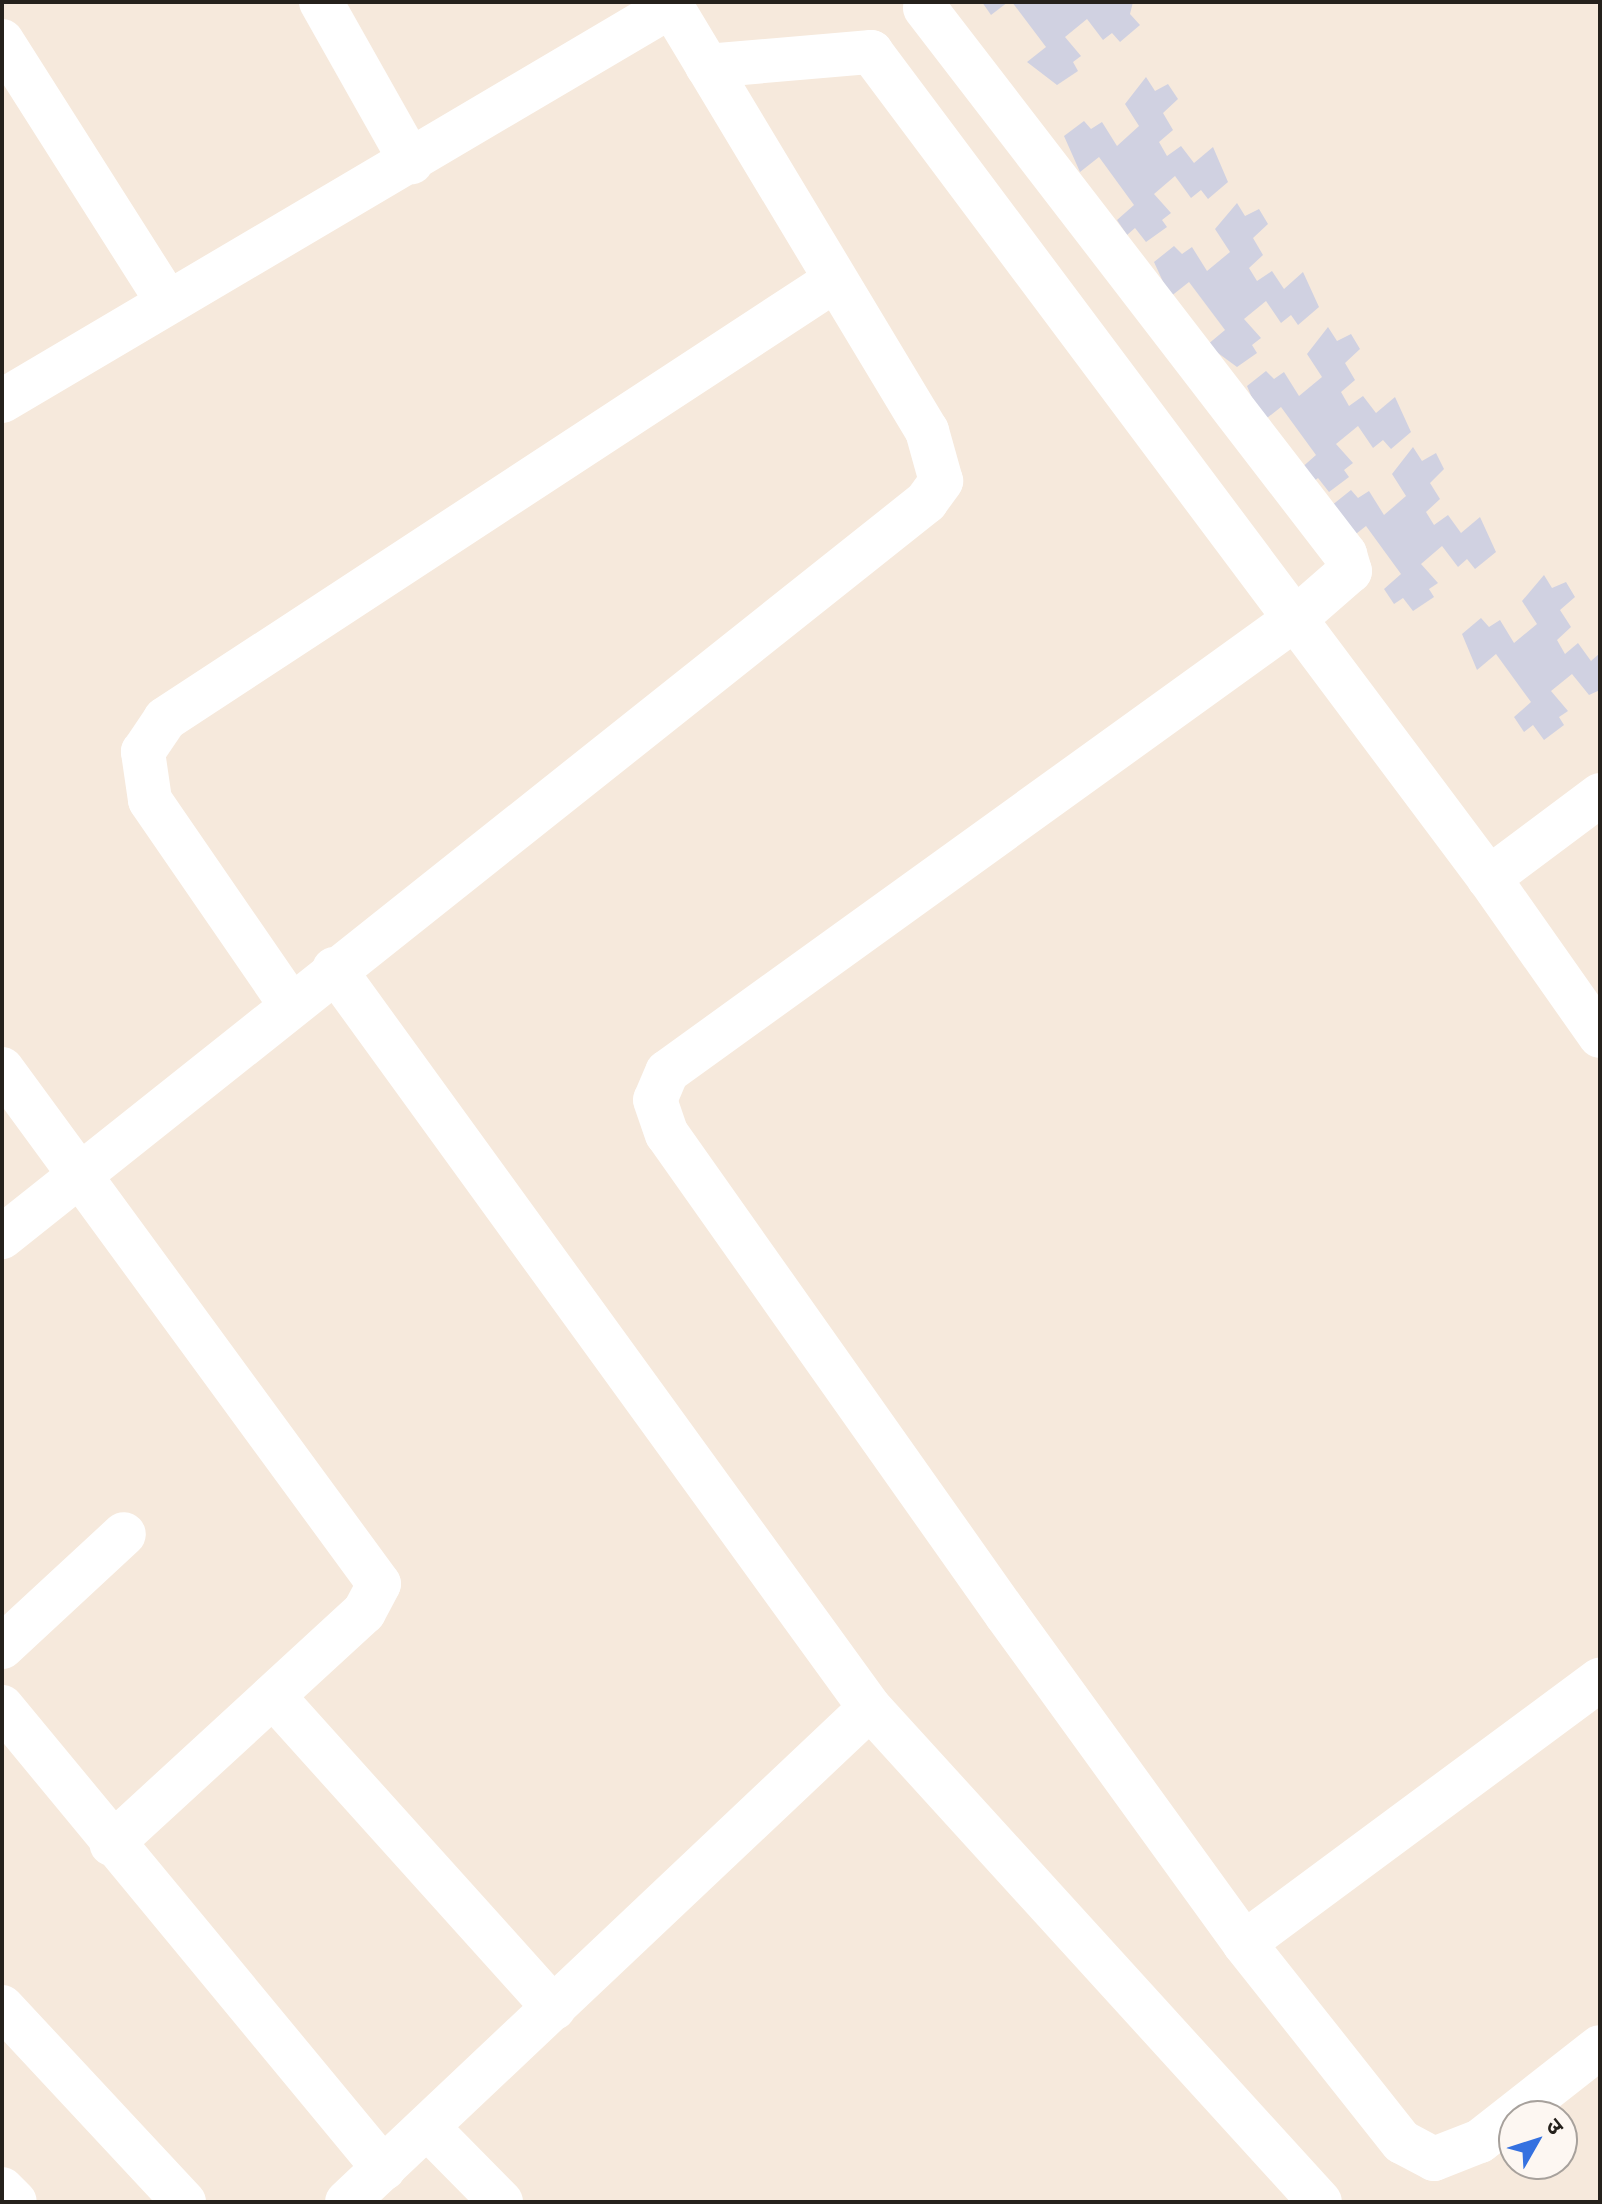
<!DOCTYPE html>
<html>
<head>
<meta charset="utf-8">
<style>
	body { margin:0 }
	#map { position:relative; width:1602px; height:2204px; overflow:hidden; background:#f6e9dc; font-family:"Source Serif 4","Noto Sans Devanagari",serif }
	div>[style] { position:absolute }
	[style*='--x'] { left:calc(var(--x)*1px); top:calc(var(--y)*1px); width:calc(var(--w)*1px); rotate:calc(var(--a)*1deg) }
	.building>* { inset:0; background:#d0d1e1 }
	.minor>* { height:44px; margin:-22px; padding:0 22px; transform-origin:22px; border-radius:22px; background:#fff }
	span { translate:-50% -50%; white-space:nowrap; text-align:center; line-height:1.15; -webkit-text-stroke:6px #fdf7f2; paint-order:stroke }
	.frame { position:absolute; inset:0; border:4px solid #25211c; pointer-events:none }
	.north { position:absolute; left:1498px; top:2100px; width:80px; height:80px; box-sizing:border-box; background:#fdf7f2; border:2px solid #a7a19c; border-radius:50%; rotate:51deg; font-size:22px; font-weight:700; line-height:32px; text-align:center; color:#25211c }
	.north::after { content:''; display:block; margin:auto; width:28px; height:36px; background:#3571e0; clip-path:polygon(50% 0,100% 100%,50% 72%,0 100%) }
</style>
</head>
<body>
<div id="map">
	<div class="building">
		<div style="clip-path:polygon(982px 2px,1008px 2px,991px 15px)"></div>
		<div style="clip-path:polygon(1012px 2px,1133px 2px,1130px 14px,1140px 25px,1120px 42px,1112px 33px,1103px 40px,1087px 19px,1065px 37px,1081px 56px,1073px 62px,1078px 71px,1057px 85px,1027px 62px,1046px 47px)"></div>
		<div style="clip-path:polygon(1146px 77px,1155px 91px,1168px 84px,1178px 99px,1163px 113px,1173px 130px,1159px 142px,1167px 156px,1181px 146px,1194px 163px,1213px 147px,1228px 182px,1208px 199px,1201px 190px,1191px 198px,1175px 176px,1154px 194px,1171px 213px,1162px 220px,1167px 227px,1146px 242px,1135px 228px,1127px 235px,1117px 220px,1134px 205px,1099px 157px,1080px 172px,1064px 136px,1084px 121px,1091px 129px,1102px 122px,1117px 146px,1139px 126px,1125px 104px)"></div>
		<div style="clip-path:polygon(1237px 203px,1245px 216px,1259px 209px,1268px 224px,1253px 238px,1263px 255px,1249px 268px,1257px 281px,1272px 271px,1284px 289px,1303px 272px,1319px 307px,1298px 325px,1291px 315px,1281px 323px,1266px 301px,1244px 319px,1261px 338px,1252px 345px,1257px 353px,1237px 367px,1207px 345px,1225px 330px,1189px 282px,1170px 297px,1154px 262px,1174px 246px,1182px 254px,1192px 247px,1207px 271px,1230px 252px,1215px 229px)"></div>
		<div style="clip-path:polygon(1328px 327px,1337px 341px,1351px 334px,1360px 349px,1345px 363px,1355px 380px,1341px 392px,1349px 406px,1363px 396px,1376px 413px,1395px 397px,1411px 432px,1391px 449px,1383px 440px,1373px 448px,1358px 426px,1336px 444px,1353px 463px,1344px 470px,1349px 477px,1329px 492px,1318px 478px,1309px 485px,1299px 470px,1316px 455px,1281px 407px,1262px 422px,1247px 386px,1266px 371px,1274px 379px,1284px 372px,1299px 396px,1322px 377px,1307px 354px)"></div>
		<div style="clip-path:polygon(1413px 447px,1422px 461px,1436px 453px,1444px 469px,1430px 483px,1440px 499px,1426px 512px,1434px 525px,1448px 515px,1461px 533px,1480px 517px,1496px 552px,1475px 569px,1467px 559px,1458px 567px,1442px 546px,1421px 564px,1438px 583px,1429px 589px,1434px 597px,1413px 611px,1403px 598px,1394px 604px,1384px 589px,1401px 574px,1366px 526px,1347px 541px,1331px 506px,1351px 490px,1358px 498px,1369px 491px,1384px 515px,1406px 496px,1392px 474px)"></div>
		<div style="clip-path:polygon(1544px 575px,1552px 588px,1566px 582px,1575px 597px,1560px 610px,1571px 627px,1557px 640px,1565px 654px,1578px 643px,1591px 661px,1600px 653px,1600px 690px,1589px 695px,1572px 674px,1551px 691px,1568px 711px,1559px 717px,1564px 725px,1544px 740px,1533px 725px,1524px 732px,1514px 717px,1531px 702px,1496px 654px,1477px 670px,1462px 634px,1481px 618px,1489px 627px,1500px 620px,1514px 643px,1537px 624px,1522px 601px)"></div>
	</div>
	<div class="minor">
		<div style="--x:321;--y:2;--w:184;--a:60.6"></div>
		<div style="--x:925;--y:8;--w:689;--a:52.43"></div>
		<div style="--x:1345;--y:554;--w:18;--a:74"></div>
		<div style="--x:1350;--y:571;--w:73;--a:138.9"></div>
		<div style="--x:1295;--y:619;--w:774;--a:144.2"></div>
		<div style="--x:667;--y:1072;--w:30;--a:113"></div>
		<div style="--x:655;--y:1100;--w:36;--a:71"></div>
		<div style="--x:667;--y:1134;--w:588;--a:54.77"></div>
		<div style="--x:1006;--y:1614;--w:406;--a:54.1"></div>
		<div style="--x:1244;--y:1943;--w:254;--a:51.6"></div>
		<div style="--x:1402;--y:2142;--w:36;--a:28"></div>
		<div style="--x:1434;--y:2159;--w:49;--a:-21.4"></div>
		<div style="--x:1480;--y:2141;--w:152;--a:-38.1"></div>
		<div style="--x:2;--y:41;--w:308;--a:57.6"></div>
		<div style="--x:707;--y:66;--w:165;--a:-4.9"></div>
		<div style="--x:871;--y:52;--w:1032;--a:53.2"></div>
		<div style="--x:2;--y:401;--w:777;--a:-30.56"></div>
		<div style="--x:1600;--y:795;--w:139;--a:143.2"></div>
		<div style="--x:1489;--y:878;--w:193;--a:54.9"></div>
		<div style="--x:334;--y:969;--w:913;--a:54.05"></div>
		<div style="--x:870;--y:1708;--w:668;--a:47.67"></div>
		<div style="--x:290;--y:1004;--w:247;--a:-124.5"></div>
		<div style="--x:150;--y:800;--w:49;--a:-98.3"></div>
		<div style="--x:143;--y:752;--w:40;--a:-56"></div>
		<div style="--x:165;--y:719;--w:801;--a:-33.23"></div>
		<div style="--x:2;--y:1069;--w:638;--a:53.79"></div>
		<div style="--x:379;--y:1584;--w:32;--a:118"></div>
		<div style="--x:364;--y:1612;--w:343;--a:137.4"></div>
		<div style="--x:2;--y:1237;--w:1181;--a:-38.5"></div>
		<div style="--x:926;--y:502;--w:26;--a:-54"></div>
		<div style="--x:941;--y:481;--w:52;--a:-105.6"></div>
		<div style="--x:927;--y:431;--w:501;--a:-121.02"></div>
		<div style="--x:2;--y:1647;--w:166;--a:-42.8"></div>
		<div style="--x:273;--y:1696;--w:420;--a:48"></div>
		<div style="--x:2;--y:1707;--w:599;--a:50.41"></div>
		<div style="--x:1244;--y:1943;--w:443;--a:-36.5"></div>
		<div style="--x:2;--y:2007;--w:267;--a:47"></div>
		<div style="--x:428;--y:2128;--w:104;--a:45.4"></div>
		<div style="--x:2;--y:2189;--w:18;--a:45"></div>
		<div style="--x:347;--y:2202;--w:719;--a:-43.37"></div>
	</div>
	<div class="frame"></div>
	<div class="north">उ</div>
</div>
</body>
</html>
